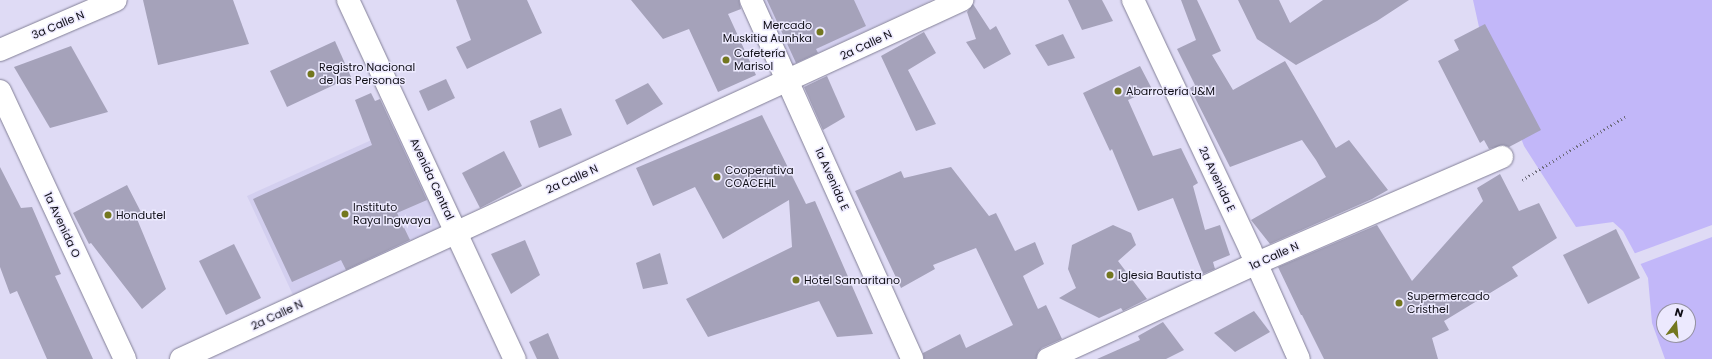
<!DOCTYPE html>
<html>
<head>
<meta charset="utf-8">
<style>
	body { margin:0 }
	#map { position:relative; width:1712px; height:359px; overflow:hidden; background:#dfdbf5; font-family:Poppins,sans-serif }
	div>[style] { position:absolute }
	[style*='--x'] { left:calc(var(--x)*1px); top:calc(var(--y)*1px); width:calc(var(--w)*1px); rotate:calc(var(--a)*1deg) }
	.built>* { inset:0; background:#d3cfef }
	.water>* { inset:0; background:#c2b7f9 }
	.pier>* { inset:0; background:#dfdbf5 }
	.building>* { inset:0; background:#a5a2ba }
	.path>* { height:2.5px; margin-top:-1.25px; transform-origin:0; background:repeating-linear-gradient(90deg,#6f6d7d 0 1px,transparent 0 4px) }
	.roads { filter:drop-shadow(0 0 1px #838097) drop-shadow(0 0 1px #838097) }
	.street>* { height:22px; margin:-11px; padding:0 11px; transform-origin:11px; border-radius:11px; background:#fff }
	.dots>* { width:11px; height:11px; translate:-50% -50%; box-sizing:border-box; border:2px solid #ece9fe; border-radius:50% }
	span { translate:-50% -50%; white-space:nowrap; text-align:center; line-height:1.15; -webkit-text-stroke:3px #ece9fe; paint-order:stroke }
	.street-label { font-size:11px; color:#0f0e16 }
	.poi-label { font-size:11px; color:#0f0e16 }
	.right { translate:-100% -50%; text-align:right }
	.left { translate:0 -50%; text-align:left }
	.north { position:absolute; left:1656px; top:303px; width:40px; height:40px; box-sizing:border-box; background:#ece9fe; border:1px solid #9491a1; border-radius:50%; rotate:16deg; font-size:11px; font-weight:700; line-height:16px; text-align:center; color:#0f0e16 }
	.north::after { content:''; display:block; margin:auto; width:14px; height:18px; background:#73771f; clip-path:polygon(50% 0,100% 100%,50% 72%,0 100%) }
</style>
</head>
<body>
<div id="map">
	<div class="built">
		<div style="clip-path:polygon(762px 0,932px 0,793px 65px)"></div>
		<div style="clip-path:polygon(396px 129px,441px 228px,293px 295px,247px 196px)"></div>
	</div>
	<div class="water">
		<div style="clip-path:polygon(evenodd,1473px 0,1712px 0,1712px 359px,1665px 359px,1652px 323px,1648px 278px,1623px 231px,1613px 222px,1576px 227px,1524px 146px,1479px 27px,1473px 0,1664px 311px,1688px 311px,1688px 335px,1664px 335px,1664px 311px)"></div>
	</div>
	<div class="pier">
		<div style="clip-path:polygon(1712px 225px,1712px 237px,1638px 265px,1633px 254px)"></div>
	</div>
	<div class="building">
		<div style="clip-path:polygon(143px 0,233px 0,249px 44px,158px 65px)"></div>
		<div style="clip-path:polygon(456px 0,527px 0,542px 33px,467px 69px,456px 47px,471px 40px)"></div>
		<div style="clip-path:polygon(631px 0,739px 0,741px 9px,728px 14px,756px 75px,718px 92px,689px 29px,663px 39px)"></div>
		<div style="clip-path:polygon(767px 0,854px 0,866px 26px,816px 49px,818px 53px,796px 63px)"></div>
		<div style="clip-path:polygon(1068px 0,1102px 0,1113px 21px,1082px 30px)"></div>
		<div style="clip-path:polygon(1181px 0,1197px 0,1221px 51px,1212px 55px,1233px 90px,1285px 61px,1336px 148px,1349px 140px,1388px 190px,1372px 199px,1270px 244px,1251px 220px,1326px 177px,1316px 160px,1302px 140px,1230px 167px,1190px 88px,1195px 85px,1177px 49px,1196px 40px)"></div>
		<div style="clip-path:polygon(1238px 0,1279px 0,1290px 23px,1323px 0,1409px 0,1377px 21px,1296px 65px,1257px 39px)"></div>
		<div style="clip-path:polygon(973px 4px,990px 30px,996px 26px,1011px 54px,984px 69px,966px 42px,976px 39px,967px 12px)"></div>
		<div style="clip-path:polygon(1485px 24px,1541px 130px,1509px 147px,1503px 145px,1489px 149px,1484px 140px,1480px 143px,1438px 61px,1459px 50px,1454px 40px)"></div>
		<div style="clip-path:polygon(924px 32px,936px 53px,908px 70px,936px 124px,916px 131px,881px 56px)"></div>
		<div style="clip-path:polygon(1063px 34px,1075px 58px,1048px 66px,1035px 45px)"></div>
		<div style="clip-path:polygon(335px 41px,351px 77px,287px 107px,270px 71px)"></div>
		<div style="clip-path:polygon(71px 46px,108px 112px,50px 128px,14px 67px)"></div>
		<div style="clip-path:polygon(1140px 66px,1152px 89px,1128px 100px,1153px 156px,1181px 148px,1198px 183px,1193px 186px,1205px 230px,1220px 225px,1230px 255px,1213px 262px,1215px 269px,1203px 274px,1173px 198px,1138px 211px,1112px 149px,1110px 151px,1083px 93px)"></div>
		<div style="clip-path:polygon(827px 76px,845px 117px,823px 130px,804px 87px)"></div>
		<div style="clip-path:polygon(446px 79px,455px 98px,428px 111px,419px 91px)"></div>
		<div style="clip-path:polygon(648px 83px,663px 104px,627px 125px,615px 100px)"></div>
		<div style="clip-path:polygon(371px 93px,375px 101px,380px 99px,427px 200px,397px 213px,410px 240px,346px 270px,341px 260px,292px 282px,253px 199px,372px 145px,355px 100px)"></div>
		<div style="clip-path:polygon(561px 108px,572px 135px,539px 148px,530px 121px)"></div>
		<div style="clip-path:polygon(762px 115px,806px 204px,815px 201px,873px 334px,837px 337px,819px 301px,708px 337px,686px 299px,792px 247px,789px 200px,723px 239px,695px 187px,653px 206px,636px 168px)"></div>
		<div style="clip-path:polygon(504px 151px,522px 186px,480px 208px,462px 173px)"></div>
		<div style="clip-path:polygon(0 167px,21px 208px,32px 207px,61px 274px,55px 276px,93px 359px,47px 359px,17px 291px,10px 294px,0 267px)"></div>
		<div style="clip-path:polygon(951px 167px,989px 216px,996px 213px,1015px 251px,1035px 242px,1044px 264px,1023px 276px,1038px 309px,1046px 305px,1062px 339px,1042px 348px,1038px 352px,1036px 359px,924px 359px,923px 353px,960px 334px,966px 348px,1013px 325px,976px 248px,933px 265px,935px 269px,901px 288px,855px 191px,901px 171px,904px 178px)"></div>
		<div style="clip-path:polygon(1500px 174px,1519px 211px,1539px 203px,1557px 238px,1512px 267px,1518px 276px,1444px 321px,1449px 330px,1432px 338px,1438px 359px,1324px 359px,1302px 315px,1301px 315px,1278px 267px,1377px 225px,1412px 281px,1483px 201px,1477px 188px)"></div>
		<div style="clip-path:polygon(127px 185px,143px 216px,137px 219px,166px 289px,142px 309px,91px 243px,89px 244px,73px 213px)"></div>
		<div style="clip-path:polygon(1113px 225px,1131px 233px,1136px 245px,1118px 261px,1147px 299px,1123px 311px,1121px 308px,1099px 318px,1059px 298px,1076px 288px,1068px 269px,1072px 245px)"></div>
		<div style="clip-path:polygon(1616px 229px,1640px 278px,1588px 304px,1563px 255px)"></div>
		<div style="clip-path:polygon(525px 240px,540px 275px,511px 294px,491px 254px)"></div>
		<div style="clip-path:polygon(234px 244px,261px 298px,226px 315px,199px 261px)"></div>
		<div style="clip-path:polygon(660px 253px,668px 284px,643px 289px,636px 263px)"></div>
		<div style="clip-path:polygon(1254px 311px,1270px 332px,1235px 352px,1214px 333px)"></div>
		<div style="clip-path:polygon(1163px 322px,1184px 350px,1166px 359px,1097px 359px,1140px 340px,1138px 336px)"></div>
		<div style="clip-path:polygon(548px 333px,559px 359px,537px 359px,529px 342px)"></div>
	</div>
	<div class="path">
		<div style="--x:1522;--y:180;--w:122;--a:-31.6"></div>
	</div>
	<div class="roads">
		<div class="street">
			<div style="--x:348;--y:0;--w:396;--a:65.1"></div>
			<div style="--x:751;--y:0;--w:393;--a:65.8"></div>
			<div style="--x:1133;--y:0;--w:275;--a:64.8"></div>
			<div style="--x:1250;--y:249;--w:120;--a:66"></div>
			<div style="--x:0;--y:50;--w:126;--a:-23.3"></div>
			<div style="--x:0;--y:91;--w:296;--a:65"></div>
			<div style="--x:181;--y:359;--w:860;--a:-24.69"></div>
			<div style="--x:1048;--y:359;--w:230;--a:-24.7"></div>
			<div style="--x:1257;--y:263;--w:267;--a:-23.4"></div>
		</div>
	</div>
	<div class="dots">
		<div style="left:820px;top:32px;background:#73771f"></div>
		<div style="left:726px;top:60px;background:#73771f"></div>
		<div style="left:311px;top:74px;background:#73771f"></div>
		<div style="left:1118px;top:91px;background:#73771f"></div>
		<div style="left:717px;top:177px;background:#73771f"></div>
		<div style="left:345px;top:214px;background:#73771f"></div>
		<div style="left:108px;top:215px;background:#73771f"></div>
		<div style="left:1110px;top:275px;background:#73771f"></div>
		<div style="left:796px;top:280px;background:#73771f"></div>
		<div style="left:1399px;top:303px;background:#73771f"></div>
	</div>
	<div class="street-label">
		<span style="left:58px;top:25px;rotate:-23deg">3a Calle N</span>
		<span style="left:866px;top:45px;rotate:-25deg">2a Calle N</span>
		<span style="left:432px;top:179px;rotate:65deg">Avenida Central</span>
		<span style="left:572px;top:179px;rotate:-24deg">2a Calle N</span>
		<span style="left:832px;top:179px;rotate:66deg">1a Avenida E</span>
		<span style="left:1217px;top:179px;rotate:65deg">2a Avenida E</span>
		<span style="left:62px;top:225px;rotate:65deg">1a Avenida O</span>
		<span style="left:1274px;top:256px;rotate:-24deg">1a Calle N</span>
		<span style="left:277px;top:315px;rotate:-25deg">2a Calle N</span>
	</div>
	<div class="poi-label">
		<span class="right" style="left:812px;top:32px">Mercado<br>Muskitia Aunhka</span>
		<span class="left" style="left:734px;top:60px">Cafetería<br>Marisol</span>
		<span class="left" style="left:319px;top:74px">Registro Nacional<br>de las Personas</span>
		<span class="left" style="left:1126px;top:91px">Abarrotería J&amp;M</span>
		<span class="left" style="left:725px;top:177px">Cooperativa<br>COACEHL</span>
		<span class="left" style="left:353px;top:214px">Instituto<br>Raya Ingwaya</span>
		<span class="left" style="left:116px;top:215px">Hondutel</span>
		<span class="left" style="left:1118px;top:275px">Iglesia Bautista</span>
		<span class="left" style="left:804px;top:280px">Hotel Samaritano</span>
		<span class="left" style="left:1407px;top:303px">Supermercado<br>Cristhel</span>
	</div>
	<div class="north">N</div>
</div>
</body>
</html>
